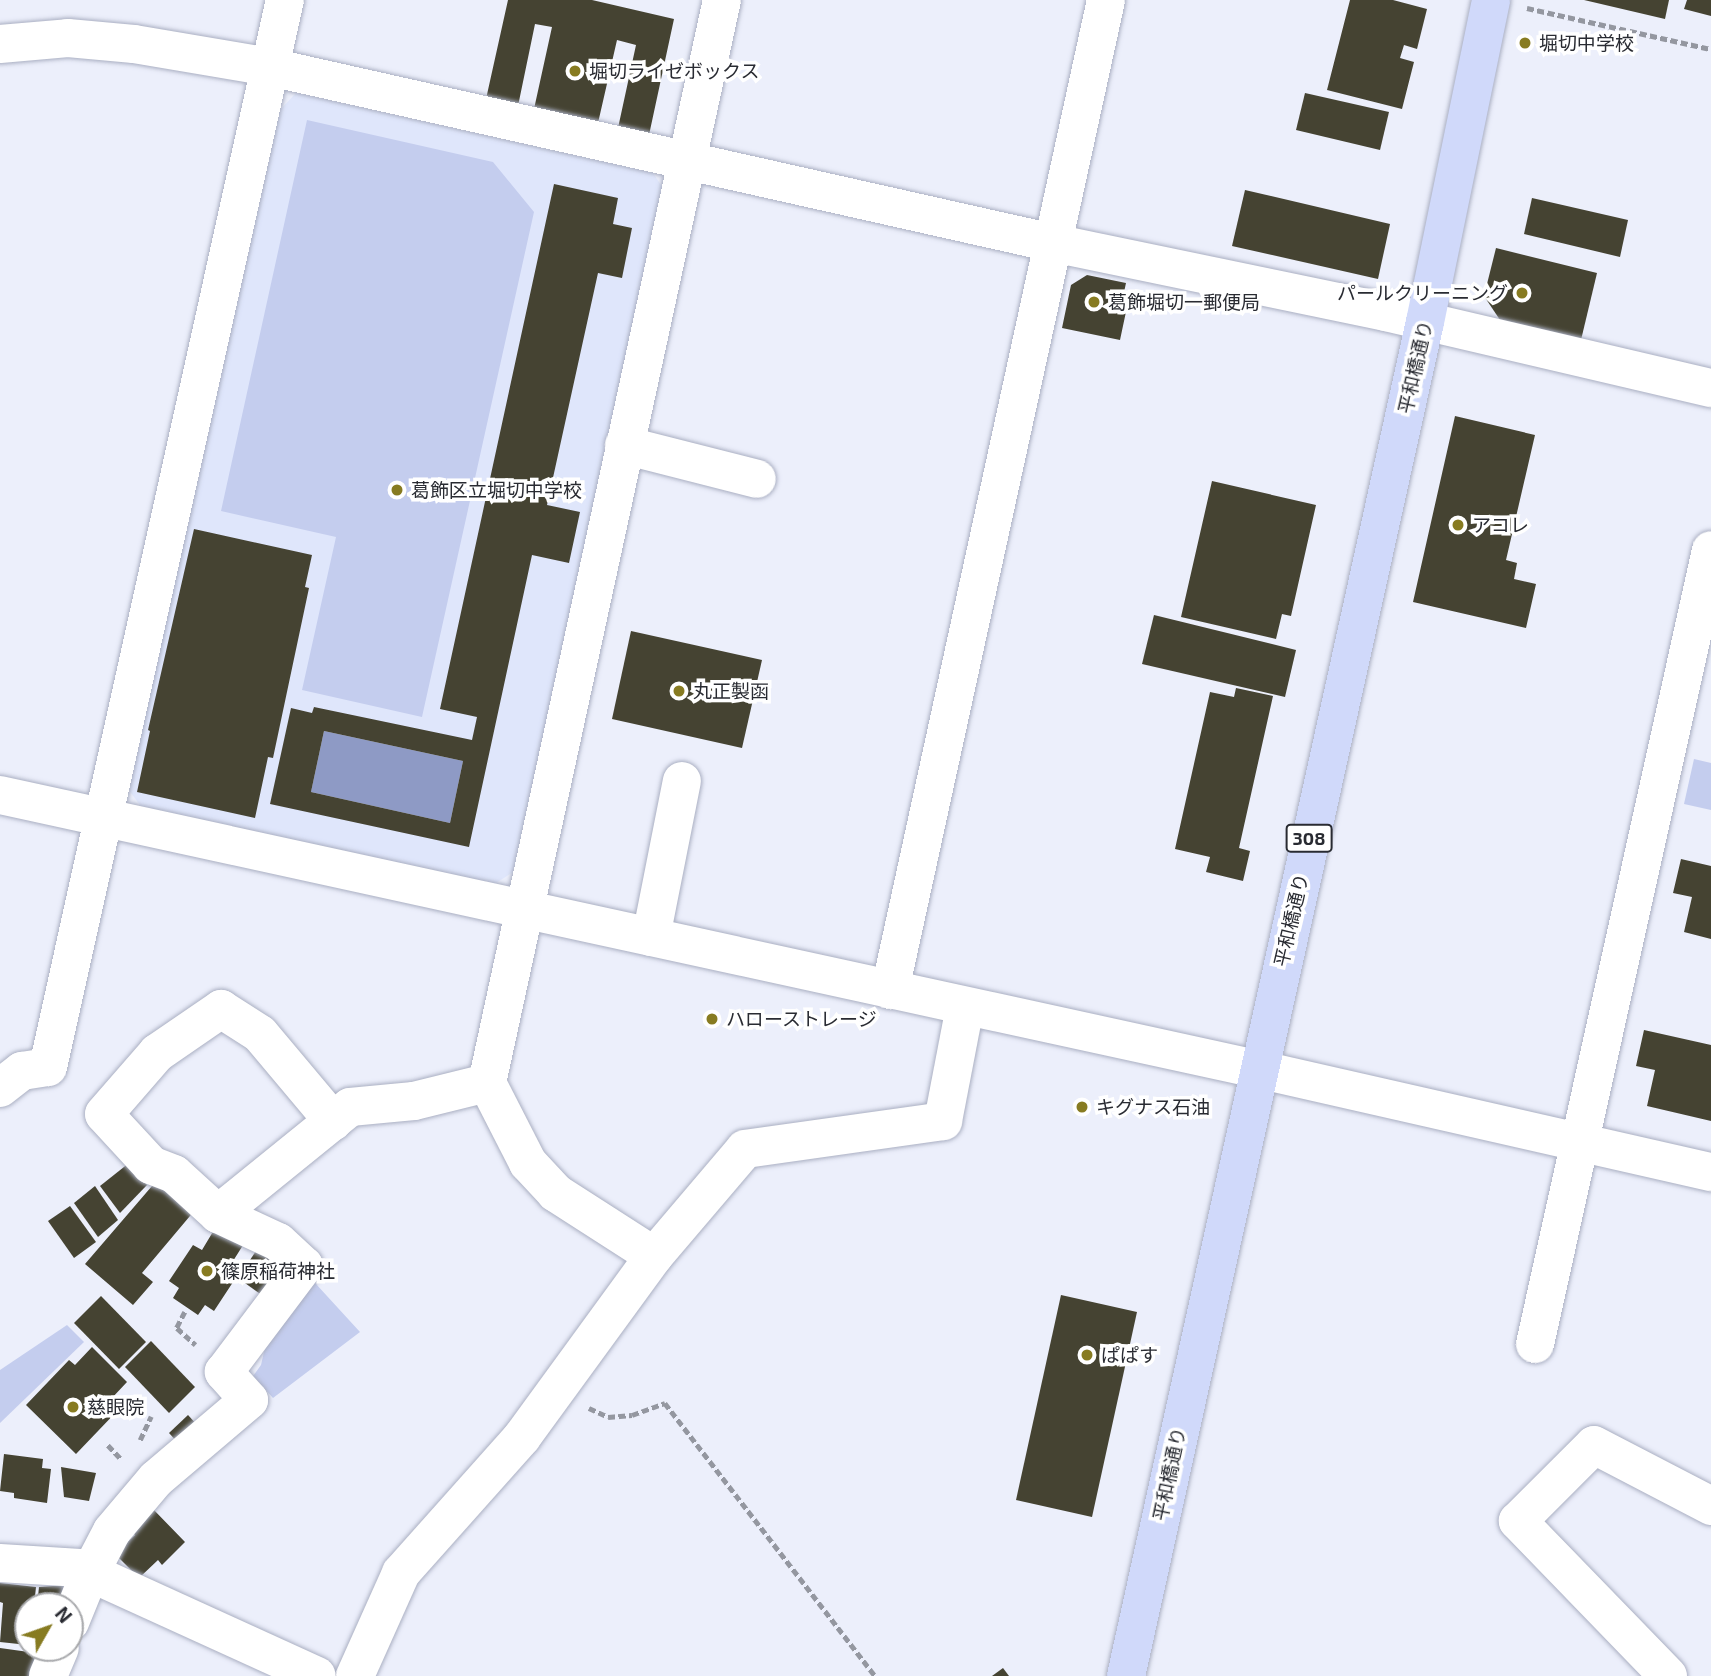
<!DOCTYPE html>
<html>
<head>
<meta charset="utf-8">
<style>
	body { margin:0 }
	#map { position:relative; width:1711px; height:1676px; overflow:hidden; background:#eceffb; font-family:"Exo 2","Noto Sans JP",sans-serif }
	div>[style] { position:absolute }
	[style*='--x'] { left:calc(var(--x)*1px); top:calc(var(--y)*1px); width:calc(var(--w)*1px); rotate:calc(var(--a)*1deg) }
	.built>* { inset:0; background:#dfe6fb }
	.green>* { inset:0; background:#c4cdee }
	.water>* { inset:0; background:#8e9ac5 }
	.building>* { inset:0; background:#454332 }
	.path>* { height:4.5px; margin-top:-2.25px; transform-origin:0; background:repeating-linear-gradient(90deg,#9497a0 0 7px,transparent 0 10.5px) }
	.roads { filter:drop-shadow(0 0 2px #aaafc2) drop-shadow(0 0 2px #aaafc2) }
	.minor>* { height:38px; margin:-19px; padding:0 19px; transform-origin:19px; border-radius:19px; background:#fff }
	.major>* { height:38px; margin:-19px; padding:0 19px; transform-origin:19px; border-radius:19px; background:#d0d9fa }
	.dots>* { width:19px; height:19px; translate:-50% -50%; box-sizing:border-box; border:4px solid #fff; border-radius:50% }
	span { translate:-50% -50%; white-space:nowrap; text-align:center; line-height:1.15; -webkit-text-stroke:7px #fff; paint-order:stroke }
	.shield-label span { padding:2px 5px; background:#fff; border:2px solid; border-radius:5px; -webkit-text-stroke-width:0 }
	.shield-label { font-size:18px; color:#292b32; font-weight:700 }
	.poi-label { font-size:19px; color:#292b32 }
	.left { translate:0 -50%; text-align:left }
	.right { translate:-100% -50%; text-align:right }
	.street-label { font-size:19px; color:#292b32 }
	.north { position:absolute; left:14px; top:1592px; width:70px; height:70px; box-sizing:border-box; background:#fff; border:2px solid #a9aaad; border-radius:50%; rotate:50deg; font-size:19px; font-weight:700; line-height:28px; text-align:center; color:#292b32 }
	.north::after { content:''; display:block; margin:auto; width:24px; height:32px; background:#877b21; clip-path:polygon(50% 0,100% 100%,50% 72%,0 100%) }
</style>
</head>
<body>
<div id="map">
	<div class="built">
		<div style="clip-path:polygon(296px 93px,653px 173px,665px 191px,513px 872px,490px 887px,143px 809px,128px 789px,280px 110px)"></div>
	</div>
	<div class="green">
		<div style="clip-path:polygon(307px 120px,493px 162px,534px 212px,422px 717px,302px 690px,336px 537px,221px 511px)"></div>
		<div style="clip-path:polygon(1694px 759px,1711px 763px,1711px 810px,1684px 804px)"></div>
		<div style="clip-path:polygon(305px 1272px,360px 1332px,273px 1398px,253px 1376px,261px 1365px,272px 1317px)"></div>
		<div style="clip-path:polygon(67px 1325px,84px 1342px,0 1423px,0 1370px)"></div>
	</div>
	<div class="water">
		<div style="clip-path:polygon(324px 731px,463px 761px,450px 823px,311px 792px)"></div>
	</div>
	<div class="building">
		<div style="clip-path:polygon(508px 0,592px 0,674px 19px,649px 135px,618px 128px,636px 45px,617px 40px,598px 123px,534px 109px,552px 27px,535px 24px,518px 106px,486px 99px)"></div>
		<div style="clip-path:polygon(1350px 0,1393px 0,1427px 9px,1417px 49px,1404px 45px,1400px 58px,1414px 62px,1402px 109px,1327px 90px)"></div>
		<div style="clip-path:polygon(1584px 0,1669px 0,1665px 19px)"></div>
		<div style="clip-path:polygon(1687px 0,1711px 0,1711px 16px,1684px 9px)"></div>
		<div style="clip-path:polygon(1305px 93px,1389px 112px,1380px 150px,1296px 130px)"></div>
		<div style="clip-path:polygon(evenodd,554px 184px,618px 198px,613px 224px,632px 228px,622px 278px,598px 273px,547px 505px,580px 512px,569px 563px,532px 555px,469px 847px,270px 804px,291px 708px,312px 713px,314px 707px,472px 740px,477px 717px,440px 709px,554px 184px,324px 731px,463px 761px,450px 823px,311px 792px,324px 731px)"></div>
		<div style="clip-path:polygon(1245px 190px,1390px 224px,1378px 279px,1232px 246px)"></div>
		<div style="clip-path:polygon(1532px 198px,1628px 220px,1620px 257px,1524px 234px)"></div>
		<div style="clip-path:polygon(1496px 248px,1597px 273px,1581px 340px,1500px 320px,1484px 296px)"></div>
		<div style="clip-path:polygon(1087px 275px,1126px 283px,1121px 306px,1127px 307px,1120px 340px,1062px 328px,1071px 285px)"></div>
		<div style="clip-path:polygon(1455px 416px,1535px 435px,1506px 560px,1517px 563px,1514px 579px,1536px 584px,1526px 628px,1413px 602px)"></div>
		<div style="clip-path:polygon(1212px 481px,1316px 505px,1291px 616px,1282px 614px,1276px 639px,1181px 617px)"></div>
		<div style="clip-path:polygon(194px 529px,312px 555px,305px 587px,309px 588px,273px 758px,268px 757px,255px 818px,137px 792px,150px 731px,148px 730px)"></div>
		<div style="clip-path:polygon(1154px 615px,1296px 650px,1285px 697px,1142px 664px)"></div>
		<div style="clip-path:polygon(631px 631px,762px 660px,742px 748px,612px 719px)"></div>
		<div style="clip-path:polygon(1236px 688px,1273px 696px,1239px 848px,1250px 851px,1243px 881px,1206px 872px,1210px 857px,1175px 849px,1210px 692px,1234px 697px)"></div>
		<div style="clip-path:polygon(1681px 859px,1711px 866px,1711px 939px,1684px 932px,1692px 897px,1673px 893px)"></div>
		<div style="clip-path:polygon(1644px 1030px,1711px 1045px,1711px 1121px,1647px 1106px,1655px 1070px,1636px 1066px)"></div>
		<div style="clip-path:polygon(129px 1163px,147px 1185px,120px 1213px,100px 1186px)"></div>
		<div style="clip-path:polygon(158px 1179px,195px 1210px,142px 1273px,153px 1282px,133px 1305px,85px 1264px)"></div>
		<div style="clip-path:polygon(95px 1186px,118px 1220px,98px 1237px,74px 1203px)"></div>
		<div style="clip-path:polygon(70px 1206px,96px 1242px,74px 1258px,48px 1221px)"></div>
		<div style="clip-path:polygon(217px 1225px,245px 1242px,228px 1269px,237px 1276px,214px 1311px,205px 1305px,198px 1315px,173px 1298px,179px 1288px,169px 1281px,193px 1245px,202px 1250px)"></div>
		<div style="clip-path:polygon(262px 1242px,290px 1261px,263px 1296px,238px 1278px)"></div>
		<div style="clip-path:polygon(1061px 1295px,1137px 1312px,1092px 1517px,1016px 1500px)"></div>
		<div style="clip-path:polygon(101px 1296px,146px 1342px,119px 1369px,74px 1323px)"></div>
		<div style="clip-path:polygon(151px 1341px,195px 1387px,169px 1413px,125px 1367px)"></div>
		<div style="clip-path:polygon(92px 1347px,127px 1382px,111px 1399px,120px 1408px,76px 1454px,26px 1405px,69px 1360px,75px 1365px)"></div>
		<div style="clip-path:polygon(188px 1415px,198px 1426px,179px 1444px,169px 1433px)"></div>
		<div style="clip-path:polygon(4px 1454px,43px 1459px,42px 1468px,51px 1469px,47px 1503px,14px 1498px,14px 1493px,0 1491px)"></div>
		<div style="clip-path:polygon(61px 1467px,96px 1473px,89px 1501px,64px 1497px)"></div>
		<div style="clip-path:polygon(152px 1508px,185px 1542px,162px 1565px,158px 1560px,139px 1578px,115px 1554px,135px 1535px,130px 1530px)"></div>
		<div style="clip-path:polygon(0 1583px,36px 1587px,34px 1606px,28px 1606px,28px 1645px,0 1642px,3px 1603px,0 1602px)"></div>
		<div style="clip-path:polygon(67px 1585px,60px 1606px,37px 1606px,39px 1587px)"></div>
		<div style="clip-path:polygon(0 1648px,43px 1654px,35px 1676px,0 1676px)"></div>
		<div style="clip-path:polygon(1003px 1668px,1009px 1676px,992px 1676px)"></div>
	</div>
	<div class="path">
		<div style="--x:1527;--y:8;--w:189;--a:12.6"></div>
		<div style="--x:185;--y:1312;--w:18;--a:117"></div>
		<div style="--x:177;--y:1328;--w:25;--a:42"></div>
		<div style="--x:589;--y:1408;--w:21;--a:25"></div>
		<div style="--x:608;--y:1417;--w:24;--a:-5"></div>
		<div style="--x:632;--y:1415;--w:35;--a:-20"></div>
		<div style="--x:665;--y:1403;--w:344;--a:52.4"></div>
		<div style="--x:140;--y:1440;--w:26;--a:-65"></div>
		<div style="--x:108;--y:1445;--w:19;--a:47"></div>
	</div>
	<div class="roads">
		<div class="minor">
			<div style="--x:0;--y:44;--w:68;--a:-5"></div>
			<div style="--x:68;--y:38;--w:66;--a:5.2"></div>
			<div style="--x:134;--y:44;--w:138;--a:9.6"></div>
			<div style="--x:270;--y:67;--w:803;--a:12.67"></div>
			<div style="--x:1053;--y:243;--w:340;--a:11.7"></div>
			<div style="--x:1386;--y:312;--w:334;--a:13.2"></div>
			<div style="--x:624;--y:445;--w:137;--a:14.3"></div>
			<div style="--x:0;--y:795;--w:1287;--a:12.3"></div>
			<div style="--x:1257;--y:1069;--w:466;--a:12.8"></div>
			<div style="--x:651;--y:937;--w:159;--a:-78.8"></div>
			<div style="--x:890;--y:990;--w:1013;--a:-77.69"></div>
			<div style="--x:0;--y:1088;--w:28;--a:-38"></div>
			<div style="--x:22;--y:1071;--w:26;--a:-9"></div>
			<div style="--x:48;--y:1067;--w:1093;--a:-77.48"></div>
			<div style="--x:218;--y:1214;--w:59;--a:-137.7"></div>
			<div style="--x:174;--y:1174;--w:25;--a:-159"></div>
			<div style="--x:151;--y:1165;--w:69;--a:-132.7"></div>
			<div style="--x:104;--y:1114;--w:81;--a:-49"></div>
			<div style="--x:157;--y:1053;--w:78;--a:-34.5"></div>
			<div style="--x:221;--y:1009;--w:46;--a:32.7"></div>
			<div style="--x:260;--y:1034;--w:114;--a:50"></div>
			<div style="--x:654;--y:1256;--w:117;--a:-147.3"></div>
			<div style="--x:556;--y:1193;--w:41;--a:-133"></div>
			<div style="--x:528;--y:1163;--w:90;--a:-117.1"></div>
			<div style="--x:487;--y:1083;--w:1108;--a:-77.76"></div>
			<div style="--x:1535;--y:1344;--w:813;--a:-77.5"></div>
			<div style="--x:0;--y:1563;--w:80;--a:3.6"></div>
			<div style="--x:80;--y:1568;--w:260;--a:24.5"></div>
			<div style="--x:70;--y:1622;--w:53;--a:-67.8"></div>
			<div style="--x:90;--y:1573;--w:47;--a:-62.4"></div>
			<div style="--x:112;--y:1531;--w:68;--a:-49.8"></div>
			<div style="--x:156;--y:1479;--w:122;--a:-40.3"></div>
			<div style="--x:249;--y:1400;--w:38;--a:-132"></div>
			<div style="--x:224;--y:1372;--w:133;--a:-53"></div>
			<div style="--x:304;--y:1266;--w:35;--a:-137"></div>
			<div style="--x:278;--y:1242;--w:66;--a:-155"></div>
			<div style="--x:218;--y:1214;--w:170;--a:-39"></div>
			<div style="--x:350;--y:1107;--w:64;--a:-5.4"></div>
			<div style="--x:414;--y:1101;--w:75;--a:-13.9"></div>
			<div style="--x:48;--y:1676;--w:30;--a:-67"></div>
			<div style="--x:355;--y:1676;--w:113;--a:-65.9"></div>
			<div style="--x:401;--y:1573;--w:182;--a:-48.3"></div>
			<div style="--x:522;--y:1437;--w:224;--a:-53.9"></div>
			<div style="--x:654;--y:1256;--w:140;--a:-49.6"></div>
			<div style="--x:745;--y:1149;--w:200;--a:-8"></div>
			<div style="--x:943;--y:1121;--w:116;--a:-79.1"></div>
			<div style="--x:1668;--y:1676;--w:216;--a:-134.1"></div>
			<div style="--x:1518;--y:1521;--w:107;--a:-45"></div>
			<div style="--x:1594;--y:1445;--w:132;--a:27.5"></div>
		</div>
		<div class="major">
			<div style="--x:1126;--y:1676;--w:1387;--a:-77.55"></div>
			<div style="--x:1425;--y:322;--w:329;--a:-78.4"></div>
		</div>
	</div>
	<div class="dots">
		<div style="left:1525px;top:43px;background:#877b21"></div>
		<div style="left:575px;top:71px;background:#877b21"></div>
		<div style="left:1522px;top:293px;background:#877b21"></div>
		<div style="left:1094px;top:302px;background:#877b21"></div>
		<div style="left:397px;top:490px;background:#877b21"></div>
		<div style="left:1458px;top:525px;background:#877b21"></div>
		<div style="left:679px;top:691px;background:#877b21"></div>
		<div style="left:712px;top:1019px;background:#877b21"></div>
		<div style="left:1082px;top:1107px;background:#877b21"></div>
		<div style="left:207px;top:1271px;background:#877b21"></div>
		<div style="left:1087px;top:1355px;background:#877b21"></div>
		<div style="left:73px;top:1407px;background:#877b21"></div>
	</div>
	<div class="shield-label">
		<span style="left:1309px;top:838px">308</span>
	</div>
	<div class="poi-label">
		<span class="left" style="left:1539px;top:43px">堀切中学校</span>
		<span class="left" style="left:589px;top:71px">堀切ライゼボックス</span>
		<span class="right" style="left:1508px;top:293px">パールクリーニング</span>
		<span class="left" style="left:1108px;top:302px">葛飾堀切一郵便局</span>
		<span class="left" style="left:411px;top:490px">葛飾区立堀切中学校</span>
		<span class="left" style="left:1472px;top:525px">アコレ</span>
		<span class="left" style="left:693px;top:691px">丸正製函</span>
		<span class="left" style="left:726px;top:1019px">ハローストレージ</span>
		<span class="left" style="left:1096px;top:1107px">キグナス石油</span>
		<span class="left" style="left:221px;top:1271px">篠原稲荷神社</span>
		<span class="left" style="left:1101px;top:1355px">ぱぱす</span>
		<span class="left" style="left:87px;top:1407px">慈眼院</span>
	</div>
	<div class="street-label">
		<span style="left:1415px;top:367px;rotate:-77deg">平和橋通り</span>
		<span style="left:1291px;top:920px;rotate:-77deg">平和橋通り</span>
		<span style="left:1169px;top:1474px;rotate:-78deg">平和橋通り</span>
	</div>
	<div class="north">N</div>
</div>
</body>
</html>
